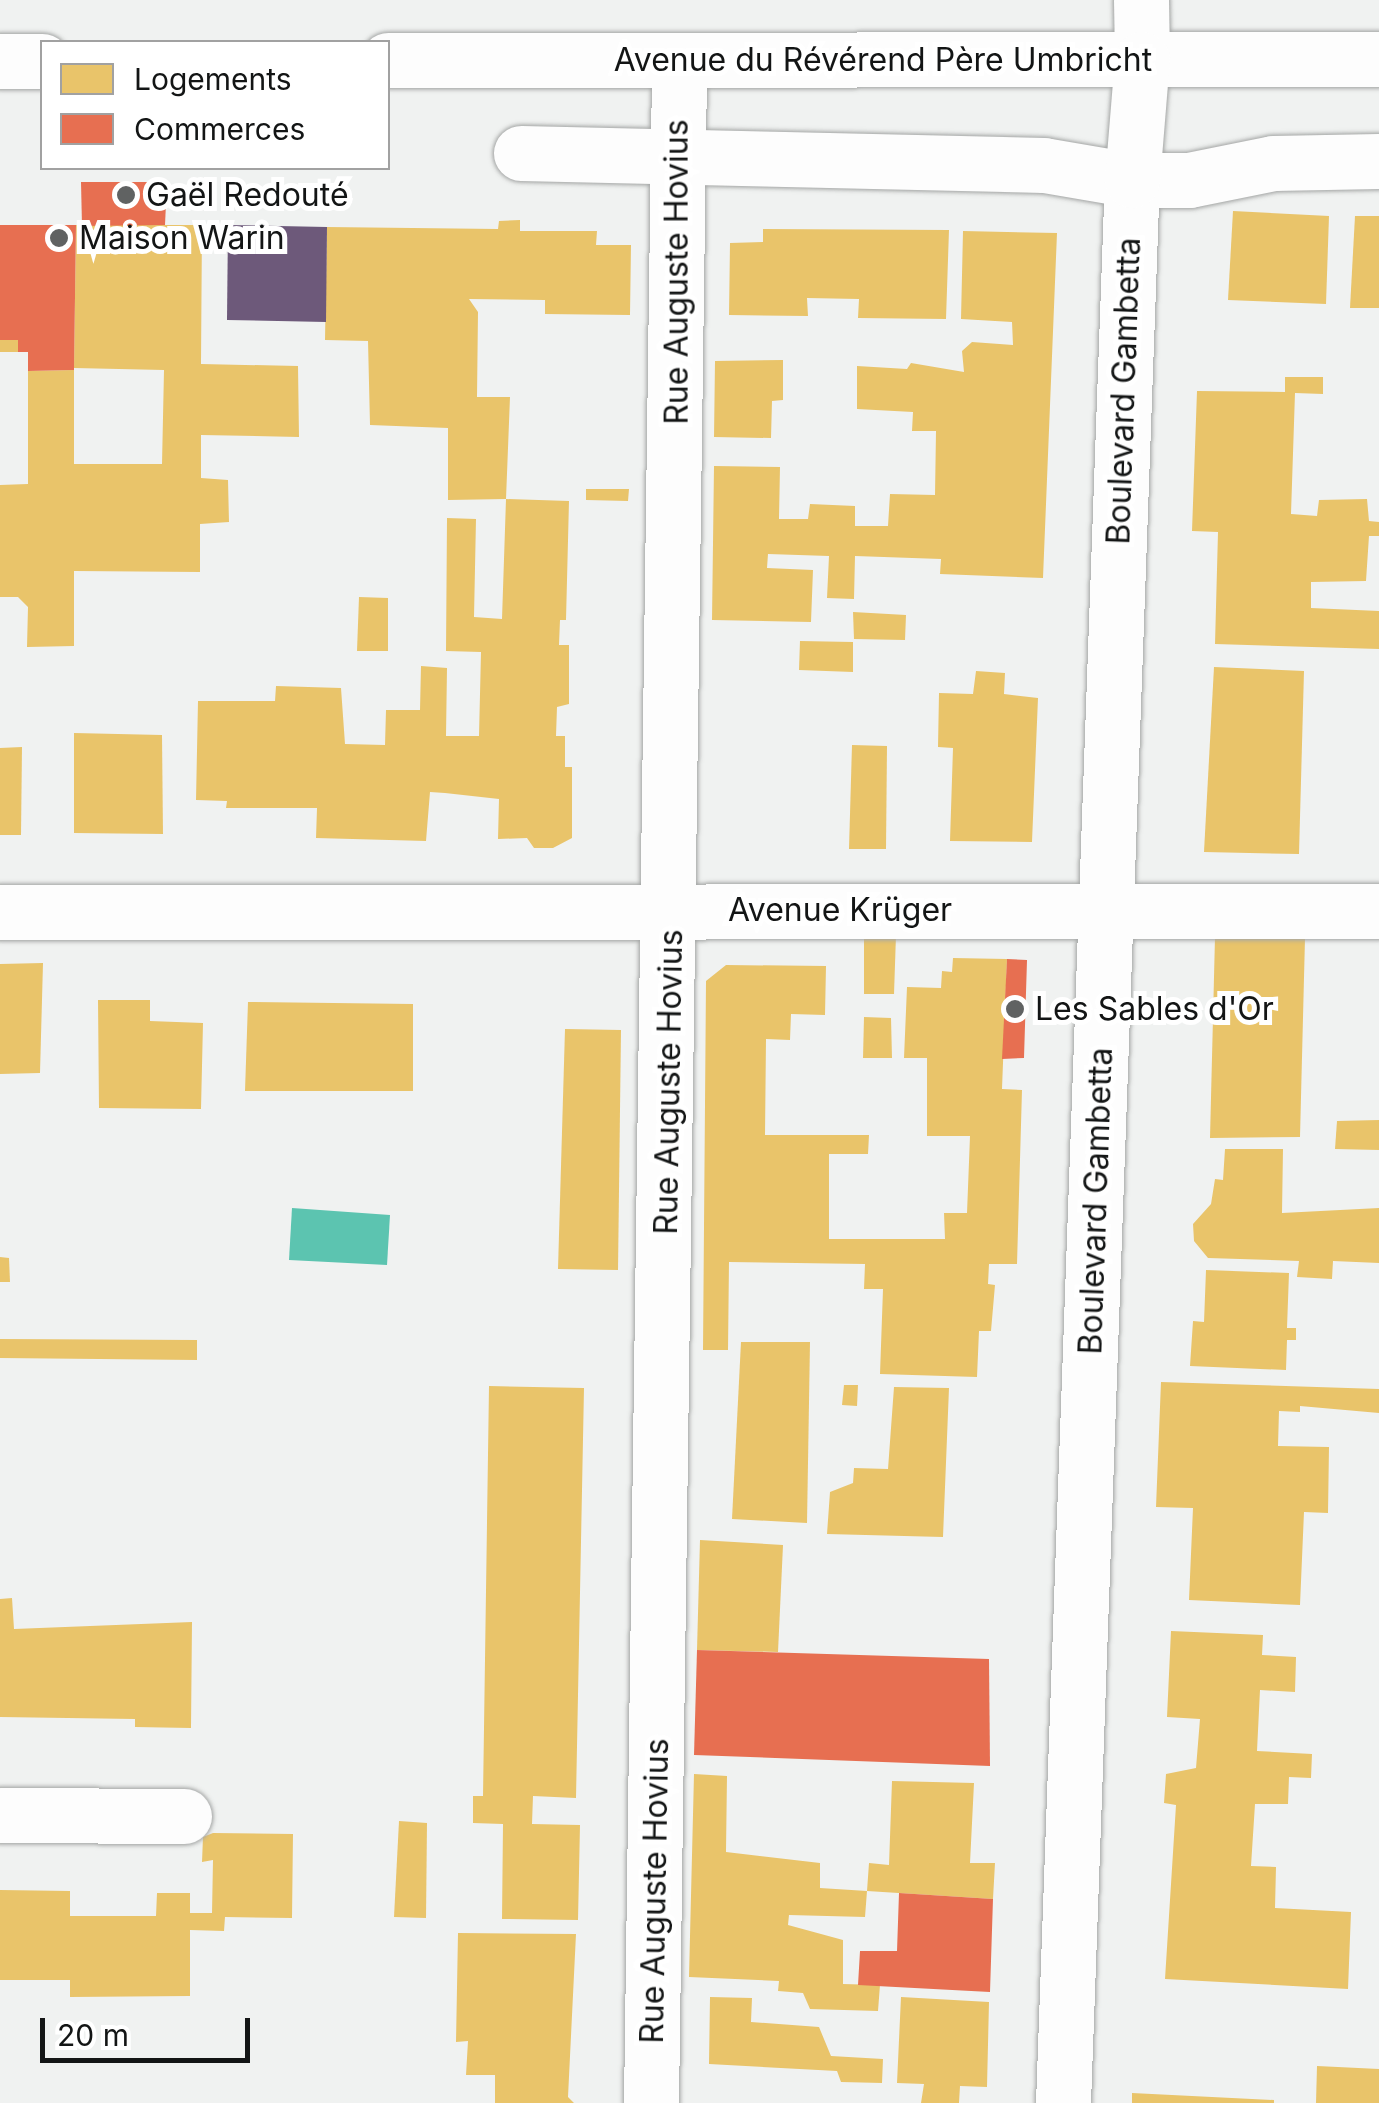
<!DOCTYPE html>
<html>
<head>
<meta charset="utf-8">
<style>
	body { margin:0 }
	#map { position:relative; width:1379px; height:2103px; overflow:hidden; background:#f0f2f1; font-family:Inter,sans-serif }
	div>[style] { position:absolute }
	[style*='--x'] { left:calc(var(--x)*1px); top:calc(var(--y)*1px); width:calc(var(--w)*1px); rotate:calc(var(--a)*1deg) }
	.water>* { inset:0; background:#5cc4b0 }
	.homes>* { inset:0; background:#e9c46a }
	.shops>* { inset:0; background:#e76f51 }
	.offices>* { inset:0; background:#6d597a }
	.roads { filter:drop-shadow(0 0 2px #a4a6a5) drop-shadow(0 0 2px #a4a6a5) }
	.minor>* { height:55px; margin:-27.5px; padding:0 27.5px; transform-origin:27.5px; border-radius:27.5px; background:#fdfdfd }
	.major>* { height:55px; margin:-27.5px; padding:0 27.5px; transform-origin:27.5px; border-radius:27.5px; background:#fdfdfd }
	.dots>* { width:28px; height:28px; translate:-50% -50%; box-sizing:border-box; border:5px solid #fff; border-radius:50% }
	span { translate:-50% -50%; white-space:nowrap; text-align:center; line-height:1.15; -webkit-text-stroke:10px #fff; paint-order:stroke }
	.street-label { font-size:32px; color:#131515 }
	.poi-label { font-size:32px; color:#131515 }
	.left { translate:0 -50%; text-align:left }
	.legend { position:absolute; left:40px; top:40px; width:350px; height:130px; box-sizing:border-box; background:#fff; border:2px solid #a1a1a1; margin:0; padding:12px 18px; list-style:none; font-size:30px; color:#131515 }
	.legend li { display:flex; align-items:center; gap:20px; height:50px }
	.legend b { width:50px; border:2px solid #a1a1a1 }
	.scale { position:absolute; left:40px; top:2018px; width:210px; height:45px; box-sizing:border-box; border:5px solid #131515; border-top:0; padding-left:12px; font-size:30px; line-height:35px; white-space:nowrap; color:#131515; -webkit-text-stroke:8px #fff; paint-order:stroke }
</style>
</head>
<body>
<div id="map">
	<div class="water">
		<div style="clip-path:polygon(292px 1208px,390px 1215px,387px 1265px,289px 1260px)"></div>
	</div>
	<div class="homes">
		<div style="clip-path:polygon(1233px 211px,1329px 216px,1326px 304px,1228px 300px)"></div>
		<div style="clip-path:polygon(1355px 216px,1379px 216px,1379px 308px,1350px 308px)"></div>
		<div style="clip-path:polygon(520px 220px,520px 231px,597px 231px,596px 245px,631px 245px,630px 315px,545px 314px,545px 300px,469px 299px,478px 312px,477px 397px,510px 397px,506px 499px,448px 500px,448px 428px,370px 425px,368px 341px,325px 340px,327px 227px,498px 229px,499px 221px)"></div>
		<div style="clip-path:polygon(76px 225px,202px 225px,201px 364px,298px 366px,299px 437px,201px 435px,201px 478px,228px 480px,229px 522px,200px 524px,200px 572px,74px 571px,74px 646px,27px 647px,28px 607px,18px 597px,0 597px,0 485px,28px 484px,28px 371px,74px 370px,74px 464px,162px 464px,164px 370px,74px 368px)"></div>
		<div style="clip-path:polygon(763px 229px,949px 230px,946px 319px,858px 318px,859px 299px,807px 298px,808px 316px,729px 315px,730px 243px,763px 242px)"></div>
		<div style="clip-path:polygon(963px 231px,1057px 233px,1043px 578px,940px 574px,941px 559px,855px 556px,854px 599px,827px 598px,829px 556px,768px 554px,767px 568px,813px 570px,811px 622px,712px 620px,714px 466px,780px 467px,779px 519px,808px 519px,810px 504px,855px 506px,855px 526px,888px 526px,890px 494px,935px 495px,936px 431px,912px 431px,913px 412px,857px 409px,857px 366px,907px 369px,911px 363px,964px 372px,962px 351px,972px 342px,1013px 345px,1012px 322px,961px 319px)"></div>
		<div style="clip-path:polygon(0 340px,18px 340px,18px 352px,0 352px)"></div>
		<div style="clip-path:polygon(783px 360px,783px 400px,772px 401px,771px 438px,714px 437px,715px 361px)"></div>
		<div style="clip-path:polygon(1285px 377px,1323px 377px,1323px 394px,1295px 393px,1291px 514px,1317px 516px,1319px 500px,1367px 499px,1369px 521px,1379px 522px,1379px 536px,1369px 536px,1366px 581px,1311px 582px,1311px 608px,1379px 611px,1379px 649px,1215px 644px,1218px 532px,1192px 531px,1197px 391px,1285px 392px)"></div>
		<div style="clip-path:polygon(586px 489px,629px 489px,628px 501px,586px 500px)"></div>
		<div style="clip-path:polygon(506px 499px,569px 501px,566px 620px,560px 620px,559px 645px,569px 645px,569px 704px,557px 707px,556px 736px,565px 736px,565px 767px,572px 767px,572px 838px,553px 848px,534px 848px,527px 838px,498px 839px,499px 799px,445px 793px,430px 792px,426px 841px,316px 838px,317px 808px,226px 808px,227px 801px,196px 800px,198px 701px,275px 701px,276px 686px,341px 688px,345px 744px,385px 745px,386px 710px,420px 710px,421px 666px,447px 668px,446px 736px,479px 736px,481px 652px,446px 651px,447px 518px,476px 519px,474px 617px,502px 619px)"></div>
		<div style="clip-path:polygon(359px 597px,388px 598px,388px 651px,357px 651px)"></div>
		<div style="clip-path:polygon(853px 612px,906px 615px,905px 640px,854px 639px)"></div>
		<div style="clip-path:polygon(800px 641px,853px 642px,853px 672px,799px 670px)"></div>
		<div style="clip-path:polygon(1214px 667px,1304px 671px,1299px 854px,1204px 852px)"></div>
		<div style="clip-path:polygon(976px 671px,1005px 673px,1004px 694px,1038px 698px,1032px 842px,950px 841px,953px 748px,938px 747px,939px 693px,973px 694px)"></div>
		<div style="clip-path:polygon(74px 733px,162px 735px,163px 834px,74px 833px)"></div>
		<div style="clip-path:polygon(852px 745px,887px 746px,886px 849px,849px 849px)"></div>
		<div style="clip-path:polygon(22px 747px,21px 835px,0 835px,0 748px)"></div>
		<div style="clip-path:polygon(864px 935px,896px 935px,894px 994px,864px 994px)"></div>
		<div style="clip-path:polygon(1215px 937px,1305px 938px,1300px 1137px,1210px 1138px)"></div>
		<div style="clip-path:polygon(953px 958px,1007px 959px,1002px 1089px,1022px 1090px,1017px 1264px,989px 1264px,988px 1284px,995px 1285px,991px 1331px,979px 1331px,977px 1377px,880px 1374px,883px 1289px,864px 1289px,865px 1264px,729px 1262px,728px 1350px,703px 1350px,706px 981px,726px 965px,826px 966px,825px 1015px,791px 1014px,790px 1040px,766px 1039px,765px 1135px,869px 1135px,868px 1154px,829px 1154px,829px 1239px,945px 1239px,944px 1213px,967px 1213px,970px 1136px,927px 1136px,927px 1058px,904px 1058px,907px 987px,941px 988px,942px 971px,952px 972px)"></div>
		<div style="clip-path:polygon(43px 963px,40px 1073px,0 1074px,0 964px)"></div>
		<div style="clip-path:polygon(98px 1000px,150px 1000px,150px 1021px,203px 1023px,201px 1109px,99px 1108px)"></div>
		<div style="clip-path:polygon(248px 1002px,413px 1004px,413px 1091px,245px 1091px)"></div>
		<div style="clip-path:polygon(864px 1017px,891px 1018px,892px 1058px,863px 1058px)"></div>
		<div style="clip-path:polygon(565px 1029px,621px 1030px,618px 1270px,558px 1269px)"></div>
		<div style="clip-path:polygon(1379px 1120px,1379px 1150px,1335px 1149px,1337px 1121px)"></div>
		<div style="clip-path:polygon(1225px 1149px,1283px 1149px,1282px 1213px,1379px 1208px,1379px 1263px,1333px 1261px,1332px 1279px,1297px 1277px,1299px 1261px,1208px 1258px,1194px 1241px,1193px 1224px,1211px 1204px,1215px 1179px,1223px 1180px)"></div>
		<div style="clip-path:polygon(0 1257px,9px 1258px,10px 1282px,0 1282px)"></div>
		<div style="clip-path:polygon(1206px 1270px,1289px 1273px,1287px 1328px,1296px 1328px,1296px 1340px,1287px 1340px,1286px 1370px,1190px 1366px,1193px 1321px,1204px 1322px)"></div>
		<div style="clip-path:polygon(0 1339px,197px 1340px,197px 1360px,0 1358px)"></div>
		<div style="clip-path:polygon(741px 1342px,810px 1342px,807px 1523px,732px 1519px)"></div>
		<div style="clip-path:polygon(1161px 1382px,1379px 1389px,1379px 1413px,1300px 1406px,1300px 1412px,1279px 1411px,1278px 1446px,1329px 1447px,1328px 1513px,1304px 1512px,1300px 1605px,1189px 1600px,1193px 1508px,1156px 1507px)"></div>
		<div style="clip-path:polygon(844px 1385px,858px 1385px,857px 1406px,842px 1405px)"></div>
		<div style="clip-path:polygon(489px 1386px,584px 1388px,576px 1798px,533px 1796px,532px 1824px,580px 1825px,578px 1920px,502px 1919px,503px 1824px,473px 1823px,473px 1796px,483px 1796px)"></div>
		<div style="clip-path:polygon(894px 1387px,949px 1388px,943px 1537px,827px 1534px,830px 1492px,853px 1483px,854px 1468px,888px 1469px)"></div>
		<div style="clip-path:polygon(700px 1540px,783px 1545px,778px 1652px,697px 1650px)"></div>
		<div style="clip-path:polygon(12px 1598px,14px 1629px,192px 1622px,191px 1728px,135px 1727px,135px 1719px,0 1717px,0 1599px)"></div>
		<div style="clip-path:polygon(1171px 1631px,1263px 1635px,1262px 1655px,1296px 1657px,1295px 1692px,1260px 1690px,1257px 1751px,1312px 1754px,1311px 1778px,1289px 1777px,1288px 1804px,1255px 1804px,1251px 1866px,1276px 1867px,1275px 1908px,1351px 1912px,1348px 1989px,1165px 1979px,1176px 1805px,1164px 1803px,1166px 1774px,1196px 1768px,1200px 1719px,1167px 1717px)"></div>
		<div style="clip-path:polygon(694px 1774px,727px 1776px,726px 1852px,820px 1863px,820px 1888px,867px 1891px,865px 1917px,789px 1915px,788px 1925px,843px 1940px,843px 1984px,880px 1985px,878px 2011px,810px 2009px,803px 1993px,778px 1991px,779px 1981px,689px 1977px)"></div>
		<div style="clip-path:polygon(892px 1781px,974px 1783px,970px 1863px,995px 1863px,993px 1899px,867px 1891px,869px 1863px,889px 1865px)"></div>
		<div style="clip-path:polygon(399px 1821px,427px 1823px,426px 1918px,394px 1917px)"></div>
		<div style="clip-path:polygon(213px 1833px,293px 1834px,292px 1918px,225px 1917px,224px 1931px,190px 1930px,190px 1996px,70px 1997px,70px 1980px,0 1980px,0 1890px,70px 1891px,70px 1916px,156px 1916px,157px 1893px,190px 1893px,190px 1913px,212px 1913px,213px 1860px,202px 1862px,203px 1837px)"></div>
		<div style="clip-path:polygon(458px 1933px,576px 1934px,568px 2097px,574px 2103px,495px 2103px,495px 2075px,466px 2075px,468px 2041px,456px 2042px)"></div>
		<div style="clip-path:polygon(710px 1997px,752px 1998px,751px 2022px,819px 2027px,831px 2056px,883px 2059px,882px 2083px,841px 2082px,837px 2071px,709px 2064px)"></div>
		<div style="clip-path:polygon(901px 1997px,989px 2002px,987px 2087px,960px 2086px,959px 2103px,921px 2103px,924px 2084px,897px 2083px)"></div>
		<div style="clip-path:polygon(1317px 2066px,1379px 2069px,1379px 2103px,1316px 2103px)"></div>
		<div style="clip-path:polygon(1132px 2093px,1274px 2100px,1274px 2103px,1132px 2103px)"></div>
	</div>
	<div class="shops">
		<div style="clip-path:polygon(81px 182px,167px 182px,165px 225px,82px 226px)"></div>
		<div style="clip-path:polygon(0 225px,76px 225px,74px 370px,28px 371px,28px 352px,18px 352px,18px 340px,0 340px)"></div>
		<div style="clip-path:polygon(1007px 959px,1027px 960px,1024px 1058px,1002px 1059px)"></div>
		<div style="clip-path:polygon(697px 1650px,989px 1659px,990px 1766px,694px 1755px)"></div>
		<div style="clip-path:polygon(899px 1893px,993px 1899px,990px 1992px,858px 1985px,860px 1951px,897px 1951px)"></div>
	</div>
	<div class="offices">
		<div style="clip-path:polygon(228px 225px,327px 227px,326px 322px,227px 320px)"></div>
	</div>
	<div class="roads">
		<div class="minor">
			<div style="--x:1141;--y:0;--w:59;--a:89"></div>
			<div style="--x:521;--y:153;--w:523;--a:1.31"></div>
			<div style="--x:1044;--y:165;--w:89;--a:9.7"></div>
			<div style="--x:1132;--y:180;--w:57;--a:0"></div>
			<div style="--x:1189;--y:180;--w:86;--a:-11.4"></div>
			<div style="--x:1273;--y:163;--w:106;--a:-1.1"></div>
			<div style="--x:0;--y:912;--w:1379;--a:-0.04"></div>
			<div style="--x:0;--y:1815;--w:184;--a:0.3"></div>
			<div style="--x:651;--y:2103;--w:2043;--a:-89.21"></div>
		</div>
		<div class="major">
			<div style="--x:388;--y:60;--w:991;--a:-0.06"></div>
			<div style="--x:0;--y:61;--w:42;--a:0"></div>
			<div style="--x:1063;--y:2103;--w:1924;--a:-87.95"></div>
			<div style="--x:1132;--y:180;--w:121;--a:-85.3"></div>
		</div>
	</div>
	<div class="dots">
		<div style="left:126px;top:195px;background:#606262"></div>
		<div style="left:59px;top:238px;background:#606262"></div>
		<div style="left:1015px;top:1009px;background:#606262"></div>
	</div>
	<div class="street-label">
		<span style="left:883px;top:60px">Avenue du Révérend Père Umbricht</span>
		<span style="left:677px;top:272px;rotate:-90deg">Rue Auguste Hovius</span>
		<span style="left:1124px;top:391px;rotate:-88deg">Boulevard Gambetta</span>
		<span style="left:840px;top:910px">Avenue Krüger</span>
		<span style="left:669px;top:1082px;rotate:-89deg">Rue Auguste Hovius</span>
		<span style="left:1096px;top:1201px;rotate:-88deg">Boulevard Gambetta</span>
		<span style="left:655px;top:1891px;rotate:-89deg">Rue Auguste Hovius</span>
	</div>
	<div class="poi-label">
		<span class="left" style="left:146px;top:195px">Gaël Redouté</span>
		<span class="left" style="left:79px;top:238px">Maison Warin</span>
		<span class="left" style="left:1035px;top:1009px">Les Sables d'Or</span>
	</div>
	<ul class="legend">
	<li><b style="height:28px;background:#e9c46a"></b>Logements</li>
	<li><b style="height:28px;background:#e76f51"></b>Commerces</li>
	</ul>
	<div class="scale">20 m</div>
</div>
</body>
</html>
